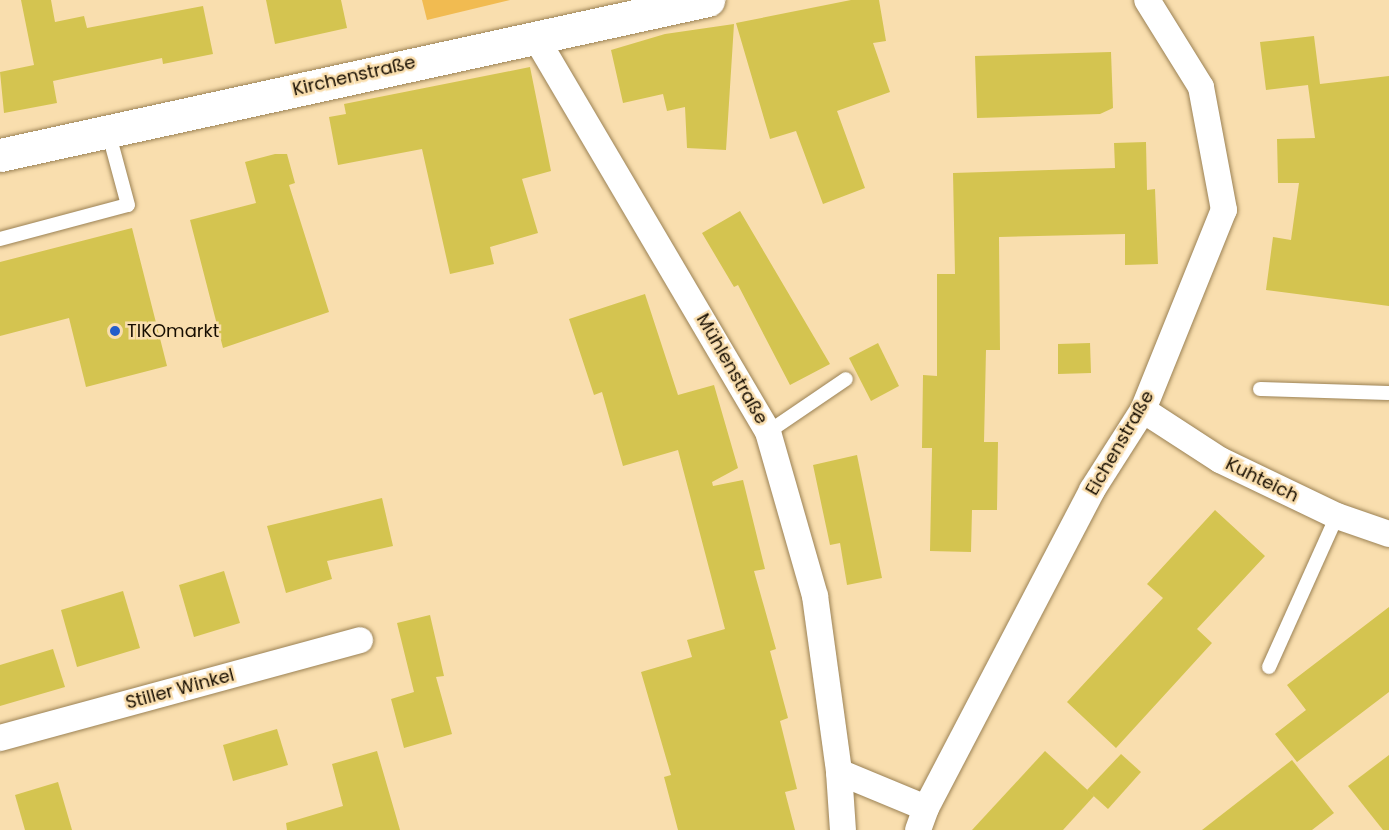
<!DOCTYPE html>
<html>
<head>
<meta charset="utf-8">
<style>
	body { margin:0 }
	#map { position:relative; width:1389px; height:830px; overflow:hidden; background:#f9deae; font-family:Poppins,sans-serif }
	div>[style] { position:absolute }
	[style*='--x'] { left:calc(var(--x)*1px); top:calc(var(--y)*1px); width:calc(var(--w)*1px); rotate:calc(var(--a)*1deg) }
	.green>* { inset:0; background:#f1bb51 }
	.building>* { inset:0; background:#d4c450 }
	.roads { filter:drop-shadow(0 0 2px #9b8255) drop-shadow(0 0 2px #9b8255) }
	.lane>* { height:14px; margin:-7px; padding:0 7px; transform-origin:7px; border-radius:7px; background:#fff }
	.street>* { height:26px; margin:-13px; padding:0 13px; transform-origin:13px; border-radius:13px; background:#fff }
	.secondary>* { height:33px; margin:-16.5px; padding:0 16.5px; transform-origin:16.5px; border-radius:16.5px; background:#fff }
	.dots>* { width:16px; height:16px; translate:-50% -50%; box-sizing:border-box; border:3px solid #f9deae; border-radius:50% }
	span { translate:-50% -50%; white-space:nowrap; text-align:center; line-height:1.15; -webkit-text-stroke:5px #f9deae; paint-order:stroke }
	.street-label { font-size:18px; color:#160d00 }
	.poi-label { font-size:18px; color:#160d00 }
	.left { translate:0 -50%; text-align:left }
</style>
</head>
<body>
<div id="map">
	<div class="green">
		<div style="clip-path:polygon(422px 0,510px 0,427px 20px)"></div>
	</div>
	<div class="building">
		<div style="clip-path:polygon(21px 0,51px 0,55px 22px,84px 16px,87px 28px,203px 6px,213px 54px,163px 64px,162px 58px,53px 81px,57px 103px,4px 113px,0 72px,34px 65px)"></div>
		<div style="clip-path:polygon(266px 0,341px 0,347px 28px,275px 44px)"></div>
		<div style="clip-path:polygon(851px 0,879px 0,886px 41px,873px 43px,890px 92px,837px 111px,865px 188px,823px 204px,796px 131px,770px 139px,736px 23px)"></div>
		<div style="clip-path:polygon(734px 24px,726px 150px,687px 148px,685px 107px,667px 111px,663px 94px,623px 103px,611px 50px,665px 34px)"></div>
		<div style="clip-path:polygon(1314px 36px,1320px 84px,1389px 76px,1389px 306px,1266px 290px,1273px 237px,1291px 240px,1299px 183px,1278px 183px,1277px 139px,1315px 138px,1308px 85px,1266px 90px,1260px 42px)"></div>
		<div style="clip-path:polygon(1111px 52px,1113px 108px,1100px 114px,977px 118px,975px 56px)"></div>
		<div style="clip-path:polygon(530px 67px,551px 171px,522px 179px,538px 233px,490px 247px,494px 264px,450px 274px,422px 149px,338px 165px,329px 117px,346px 114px,344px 104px)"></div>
		<div style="clip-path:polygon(1146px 142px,1147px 190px,1155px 189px,1158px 264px,1125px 265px,1125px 234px,999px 237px,1000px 350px,986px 350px,984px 442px,998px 442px,997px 510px,972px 510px,971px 552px,930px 551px,932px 448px,922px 448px,923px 375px,937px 376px,937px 274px,955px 274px,953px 173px,1115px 168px,1114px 143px)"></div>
		<div style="clip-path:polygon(275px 154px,287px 154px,295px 183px,289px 185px,329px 312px,223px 348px,190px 220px,256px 203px,245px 162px)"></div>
		<div style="clip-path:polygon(740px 211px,830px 364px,790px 385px,738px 285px,734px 287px,702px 233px)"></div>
		<div style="clip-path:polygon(132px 228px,167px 366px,86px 387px,69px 318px,0 336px,0 262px)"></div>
		<div style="clip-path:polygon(645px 294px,678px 395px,714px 385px,738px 468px,712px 482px,713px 486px,743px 480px,765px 569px,754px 571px,776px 649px,770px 651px,788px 718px,780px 721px,797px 789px,785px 792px,795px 830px,678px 830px,664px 777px,671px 775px,641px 672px,692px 657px,687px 640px,725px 629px,678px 450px,623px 466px,602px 392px,594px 395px,569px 319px)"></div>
		<div style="clip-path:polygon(878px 343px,899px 386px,871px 401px,849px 358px)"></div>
		<div style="clip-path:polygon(1090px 343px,1091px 373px,1058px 374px,1058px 344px)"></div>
		<div style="clip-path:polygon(857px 455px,882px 578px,847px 585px,840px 543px,830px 545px,813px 465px)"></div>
		<div style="clip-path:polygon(382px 498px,393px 546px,327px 561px,332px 579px,286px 593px,267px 526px)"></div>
		<div style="clip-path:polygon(1215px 510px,1265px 556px,1197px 629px,1212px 643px,1116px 748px,1067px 702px,1163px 598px,1147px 584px)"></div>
		<div style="clip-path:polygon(224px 571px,240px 623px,194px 637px,179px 585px)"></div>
		<div style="clip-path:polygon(123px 591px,140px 648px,77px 667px,61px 610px)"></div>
		<div style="clip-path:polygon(1389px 607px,1389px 692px,1297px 762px,1275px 734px,1306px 710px,1287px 685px)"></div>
		<div style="clip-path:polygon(430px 615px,444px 676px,436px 677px,452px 734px,404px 748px,391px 699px,414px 692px,397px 623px)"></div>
		<div style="clip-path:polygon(53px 649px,65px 687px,0 706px,0 665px)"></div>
		<div style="clip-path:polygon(277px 729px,288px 765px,233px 781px,223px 745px)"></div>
		<div style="clip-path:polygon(377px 751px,400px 830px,287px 830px,286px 823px,343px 806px,332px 764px)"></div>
		<div style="clip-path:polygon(1045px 751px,1094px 796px,1063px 830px,972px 830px)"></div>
		<div style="clip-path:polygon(1121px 754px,1141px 772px,1108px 809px,1087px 790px)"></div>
		<div style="clip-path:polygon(1389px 755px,1389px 830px,1383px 830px,1348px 786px)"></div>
		<div style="clip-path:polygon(1292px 760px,1334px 813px,1312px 830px,1202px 830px)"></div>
		<div style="clip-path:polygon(58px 782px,72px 830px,25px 830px,15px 795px)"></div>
	</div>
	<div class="roads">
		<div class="lane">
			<div style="--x:0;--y:239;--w:132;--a:-14.9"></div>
			<div style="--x:128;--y:205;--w:77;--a:-105.1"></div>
			<div style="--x:1260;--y:389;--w:129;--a:1.8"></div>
			<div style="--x:768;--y:432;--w:94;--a:-34.2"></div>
			<div style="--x:1269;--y:667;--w:166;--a:-65.8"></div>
		</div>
		<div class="street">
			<div style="--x:536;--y:38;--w:457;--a:59.5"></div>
			<div style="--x:768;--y:432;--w:171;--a:74"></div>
			<div style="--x:815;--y:596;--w:178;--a:82.2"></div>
			<div style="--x:839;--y:772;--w:94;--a:22.5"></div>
			<div style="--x:926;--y:808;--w:23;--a:110"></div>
			<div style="--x:1143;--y:410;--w:92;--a:33"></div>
			<div style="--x:1220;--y:460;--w:130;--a:25.6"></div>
			<div style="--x:1337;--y:516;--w:55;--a:19.1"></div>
			<div style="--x:0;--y:738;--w:373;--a:-15.2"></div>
			<div style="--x:839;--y:772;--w:58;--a:86.1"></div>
			<div style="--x:926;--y:808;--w:359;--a:-62.4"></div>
			<div style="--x:1092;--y:490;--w:95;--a:-57.5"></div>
			<div style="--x:1143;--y:410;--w:216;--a:-68"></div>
			<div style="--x:1224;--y:210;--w:125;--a:-100.6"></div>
			<div style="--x:1201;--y:87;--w:102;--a:-121.8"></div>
		</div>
		<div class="secondary">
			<div style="--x:0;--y:155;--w:725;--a:-12.35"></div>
		</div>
	</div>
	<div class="dots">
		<div style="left:115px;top:331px;background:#235dca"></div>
	</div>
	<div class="street-label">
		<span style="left:354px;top:76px;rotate:-13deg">Kirchenstraße</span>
		<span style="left:732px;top:369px;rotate:60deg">Mühlenstraße</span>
		<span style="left:1120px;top:443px;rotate:-60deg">Eichenstraße</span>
		<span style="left:1262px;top:480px;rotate:26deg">Kuhteich</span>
		<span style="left:180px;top:689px;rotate:-15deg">Stiller Winkel</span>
	</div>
	<div class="poi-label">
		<span class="left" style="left:127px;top:331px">TIKOmarkt</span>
	</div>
</div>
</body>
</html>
